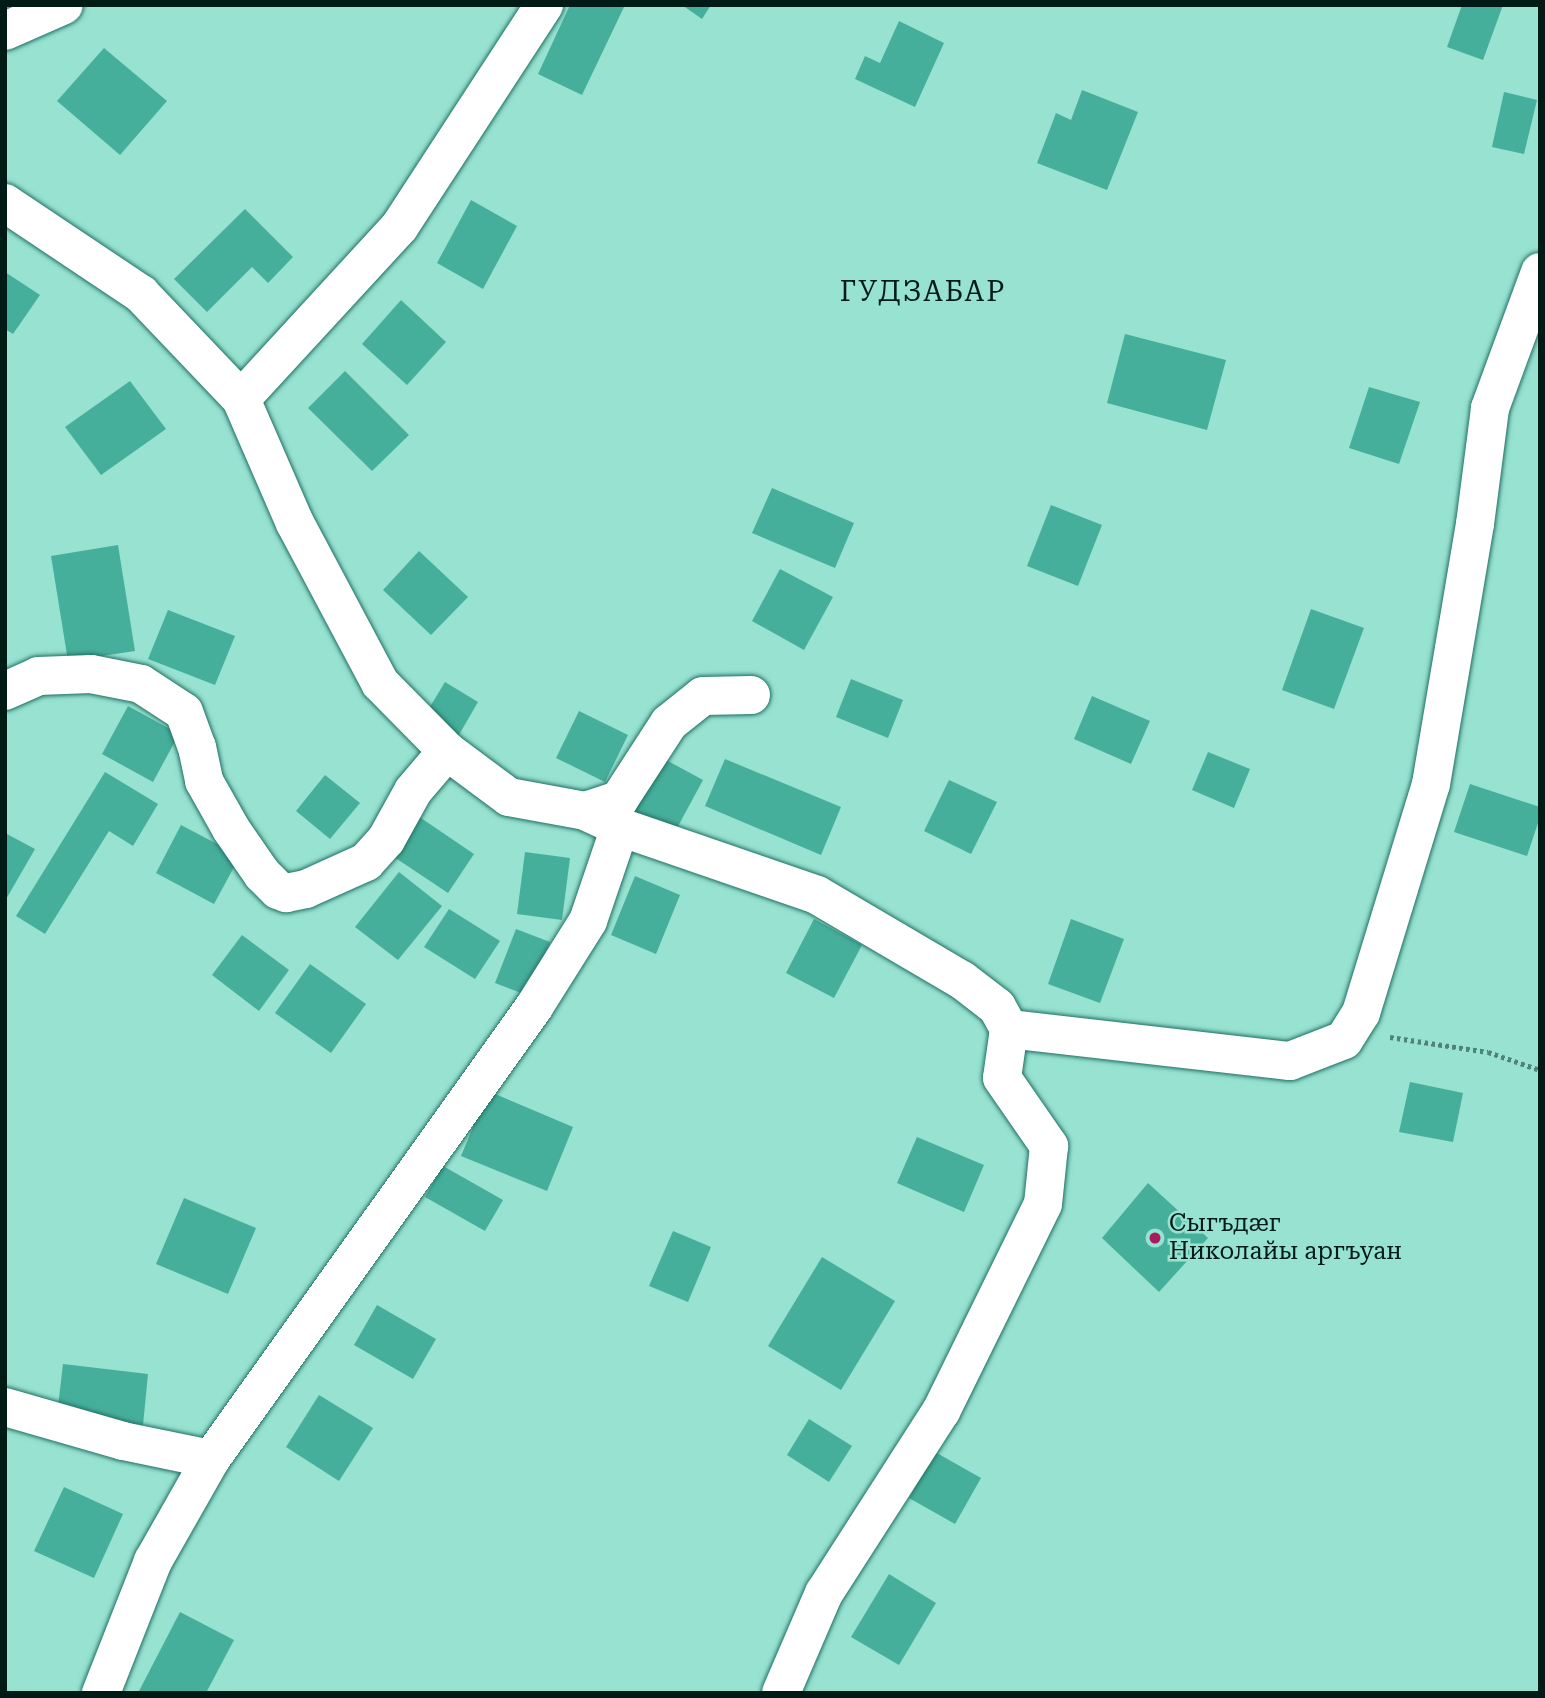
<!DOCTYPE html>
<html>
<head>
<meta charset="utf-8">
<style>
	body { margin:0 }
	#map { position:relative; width:1545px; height:1698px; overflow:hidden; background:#97e2d1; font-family:"Roboto Serif",serif }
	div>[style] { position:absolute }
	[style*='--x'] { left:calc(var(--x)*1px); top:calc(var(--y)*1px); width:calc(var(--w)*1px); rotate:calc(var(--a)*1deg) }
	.building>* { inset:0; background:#46af9b }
	.path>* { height:4.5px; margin-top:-2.25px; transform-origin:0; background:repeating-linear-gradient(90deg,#508378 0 3.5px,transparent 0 7px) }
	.roads { filter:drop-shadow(0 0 2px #207062) drop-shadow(0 0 2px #207062) }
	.minor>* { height:38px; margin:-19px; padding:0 19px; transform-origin:19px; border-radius:19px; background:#fff }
	.dots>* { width:19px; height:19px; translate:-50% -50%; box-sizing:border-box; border:4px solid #97e2d1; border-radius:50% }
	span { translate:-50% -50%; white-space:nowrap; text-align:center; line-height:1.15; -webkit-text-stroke:5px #97e2d1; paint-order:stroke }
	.poi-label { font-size:24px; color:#001a15 }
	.left { translate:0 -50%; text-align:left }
	.quarter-label { font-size:28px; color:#001a15; letter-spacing:2px }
	.frame { position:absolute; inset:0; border:7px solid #001a15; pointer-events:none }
</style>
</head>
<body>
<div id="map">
	<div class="building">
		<div style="clip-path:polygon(570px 5px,625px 5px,582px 95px,538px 74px)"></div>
		<div style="clip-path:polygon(682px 5px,711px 5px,702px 19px)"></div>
		<div style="clip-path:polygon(1462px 5px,1503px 5px,1483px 60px,1447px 47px)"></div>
		<div style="clip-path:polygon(899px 21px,944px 43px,915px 107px,855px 79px,865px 56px,880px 63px)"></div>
		<div style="clip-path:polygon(104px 48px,167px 101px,120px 155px,57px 101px)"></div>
		<div style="clip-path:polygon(1082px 90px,1138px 112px,1107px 190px,1037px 163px,1056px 113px,1071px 120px)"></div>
		<div style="clip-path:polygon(1504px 92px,1537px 100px,1524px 154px,1492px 147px)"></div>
		<div style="clip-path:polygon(471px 200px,517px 226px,483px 289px,437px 263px)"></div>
		<div style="clip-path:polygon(245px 209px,293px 257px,268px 283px,252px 267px,207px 312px,174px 279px)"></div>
		<div style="clip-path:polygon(5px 272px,40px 295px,13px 334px,5px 329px)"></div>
		<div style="clip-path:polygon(401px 300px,446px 342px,407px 385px,362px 344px)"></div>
		<div style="clip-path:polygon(1125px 334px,1226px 360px,1207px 430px,1107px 403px)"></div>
		<div style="clip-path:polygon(345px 371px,409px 435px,372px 471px,308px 408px)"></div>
		<div style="clip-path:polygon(130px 381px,166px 429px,101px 475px,65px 427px)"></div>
		<div style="clip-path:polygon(1369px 387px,1420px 402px,1399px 464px,1349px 448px)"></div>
		<div style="clip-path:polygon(772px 488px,854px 523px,835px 568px,752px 533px)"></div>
		<div style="clip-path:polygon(1051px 505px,1102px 525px,1078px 586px,1027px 566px)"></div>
		<div style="clip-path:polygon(118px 545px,135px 651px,68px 661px,51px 556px)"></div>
		<div style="clip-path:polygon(419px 551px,468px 597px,431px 635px,383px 590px)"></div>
		<div style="clip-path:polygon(780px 569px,833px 597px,804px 650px,752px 621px)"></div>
		<div style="clip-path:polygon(1311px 609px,1364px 628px,1334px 709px,1282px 690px)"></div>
		<div style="clip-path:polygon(168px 610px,235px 636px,215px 685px,148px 659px)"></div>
		<div style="clip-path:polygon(851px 679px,903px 700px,888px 738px,836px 717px)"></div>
		<div style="clip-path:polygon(445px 682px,478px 702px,456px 740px,422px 720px)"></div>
		<div style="clip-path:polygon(1092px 696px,1150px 721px,1131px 764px,1074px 739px)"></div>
		<div style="clip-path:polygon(128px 706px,179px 734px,153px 782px,102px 754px)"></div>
		<div style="clip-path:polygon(579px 711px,628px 735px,605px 782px,556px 758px)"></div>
		<div style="clip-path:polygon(1208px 752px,1250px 769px,1234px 808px,1192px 790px)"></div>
		<div style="clip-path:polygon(655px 754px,703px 780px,669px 843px,621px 817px)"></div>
		<div style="clip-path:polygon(725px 759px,841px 807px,821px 855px,705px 806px)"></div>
		<div style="clip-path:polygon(105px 772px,158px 804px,133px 846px,109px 831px,45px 934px,16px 916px)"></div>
		<div style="clip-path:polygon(325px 775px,360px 803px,330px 839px,296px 811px)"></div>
		<div style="clip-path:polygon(949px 780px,997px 802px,971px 854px,924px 831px)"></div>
		<div style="clip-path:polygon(1470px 784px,1540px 807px,1540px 817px,1527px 856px,1454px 832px)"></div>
		<div style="clip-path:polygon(418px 816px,474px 854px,448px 893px,391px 855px)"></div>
		<div style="clip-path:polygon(181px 825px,240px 856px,214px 904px,156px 873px)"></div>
		<div style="clip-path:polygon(5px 833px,35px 849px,5px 901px)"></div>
		<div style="clip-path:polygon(525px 852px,570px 858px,562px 920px,517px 914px)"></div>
		<div style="clip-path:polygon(399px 872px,442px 906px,398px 960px,355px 927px)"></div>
		<div style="clip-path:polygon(635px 876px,680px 895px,656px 954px,611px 935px)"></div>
		<div style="clip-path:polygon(449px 909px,500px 941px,475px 979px,424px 947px)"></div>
		<div style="clip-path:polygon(814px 919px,862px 945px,834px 998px,786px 973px)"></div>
		<div style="clip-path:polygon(1071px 919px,1124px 939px,1100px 1003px,1048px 984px)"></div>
		<div style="clip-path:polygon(516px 929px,550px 942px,529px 996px,495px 983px)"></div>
		<div style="clip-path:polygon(242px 935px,289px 970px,259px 1011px,212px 975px)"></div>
		<div style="clip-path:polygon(310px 964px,366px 1004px,331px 1053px,275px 1013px)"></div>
		<div style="clip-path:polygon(1410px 1082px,1463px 1093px,1453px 1142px,1399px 1132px)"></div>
		<div style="clip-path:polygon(488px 1091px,573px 1127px,547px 1191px,461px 1156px)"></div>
		<div style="clip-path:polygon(917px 1137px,984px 1165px,964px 1212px,897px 1183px)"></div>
		<div style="clip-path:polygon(443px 1166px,503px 1200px,485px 1231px,425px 1197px)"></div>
		<div style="clip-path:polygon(1148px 1183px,1208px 1238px,1159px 1292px,1102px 1238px)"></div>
		<div style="clip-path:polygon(184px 1198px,256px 1228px,228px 1294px,156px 1264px)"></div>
		<div style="clip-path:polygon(673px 1231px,711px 1247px,688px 1302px,649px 1286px)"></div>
		<div style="clip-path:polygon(822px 1257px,895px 1301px,841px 1390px,768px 1346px)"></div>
		<div style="clip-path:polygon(377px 1305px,436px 1339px,413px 1379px,354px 1345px)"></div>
		<div style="clip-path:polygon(63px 1364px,148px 1374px,143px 1425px,57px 1415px)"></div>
		<div style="clip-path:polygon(319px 1395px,373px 1428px,339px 1481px,286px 1447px)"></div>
		<div style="clip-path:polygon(809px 1419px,852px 1446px,829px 1482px,787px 1455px)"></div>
		<div style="clip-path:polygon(935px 1452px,981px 1478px,955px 1524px,909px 1498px)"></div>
		<div style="clip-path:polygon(64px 1487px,123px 1514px,94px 1578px,34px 1551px)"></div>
		<div style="clip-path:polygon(889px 1574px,936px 1603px,899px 1665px,851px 1637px)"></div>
		<div style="clip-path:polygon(180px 1612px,234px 1640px,206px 1693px,138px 1693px)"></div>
	</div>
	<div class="path">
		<div style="--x:1390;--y:1037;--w:99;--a:8.7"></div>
		<div style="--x:1488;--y:1052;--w:55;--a:19.1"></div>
	</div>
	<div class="roads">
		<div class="minor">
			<div style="--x:5;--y:31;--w:64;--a:-23.8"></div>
			<div style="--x:5;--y:203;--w:164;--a:33.8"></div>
			<div style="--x:141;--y:294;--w:145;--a:46.4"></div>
			<div style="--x:241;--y:399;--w:135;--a:66.5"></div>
			<div style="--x:295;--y:523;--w:181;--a:62"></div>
			<div style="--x:380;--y:683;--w:95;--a:45.4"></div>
			<div style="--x:447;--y:751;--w:77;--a:36.6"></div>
			<div style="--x:509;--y:797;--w:77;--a:10.4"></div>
			<div style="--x:585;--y:811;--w:38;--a:25"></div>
			<div style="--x:620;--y:827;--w:208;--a:19"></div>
			<div style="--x:817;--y:895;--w:168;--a:30.4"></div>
			<div style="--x:962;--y:980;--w:44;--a:37.6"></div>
			<div style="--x:997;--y:1007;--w:25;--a:61"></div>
			<div style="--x:1009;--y:1029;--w:49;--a:98.1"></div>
			<div style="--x:1002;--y:1078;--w:83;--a:55.3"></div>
			<div style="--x:1049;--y:1146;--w:58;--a:95.9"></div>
			<div style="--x:1043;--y:1204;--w:231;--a:116.2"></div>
			<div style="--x:941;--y:1411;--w:216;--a:122.7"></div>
			<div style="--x:824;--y:1593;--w:109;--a:113.3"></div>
			<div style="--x:241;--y:399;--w:235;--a:-47.4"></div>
			<div style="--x:400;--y:226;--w:264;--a:-56.9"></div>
			<div style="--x:5;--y:691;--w:36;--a:-24"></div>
			<div style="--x:38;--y:676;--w:53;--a:-2.2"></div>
			<div style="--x:91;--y:674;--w:51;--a:11.3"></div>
			<div style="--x:141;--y:684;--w:51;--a:33.1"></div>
			<div style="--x:184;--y:712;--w:37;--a:70"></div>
			<div style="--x:197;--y:747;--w:35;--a:78"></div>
			<div style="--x:204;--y:781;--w:55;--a:60.6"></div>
			<div style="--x:231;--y:829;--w:55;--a:55.4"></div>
			<div style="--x:262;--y:874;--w:23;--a:45"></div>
			<div style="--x:278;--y:890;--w:9;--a:21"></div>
			<div style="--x:286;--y:893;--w:20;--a:-11"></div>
			<div style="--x:306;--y:889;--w:66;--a:-24.2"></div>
			<div style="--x:366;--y:862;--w:30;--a:-48"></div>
			<div style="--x:386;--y:840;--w:56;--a:-61.1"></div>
			<div style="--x:413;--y:791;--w:52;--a:-49.6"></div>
			<div style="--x:585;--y:811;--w:36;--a:-18"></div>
			<div style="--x:619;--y:800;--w:92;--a:-57"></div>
			<div style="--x:669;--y:723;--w:43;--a:-38.5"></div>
			<div style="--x:703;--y:696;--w:48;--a:-1.2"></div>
			<div style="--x:1009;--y:1029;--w:283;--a:6.5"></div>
			<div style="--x:1290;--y:1061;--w:58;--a:-21.3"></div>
			<div style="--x:1344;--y:1040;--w:32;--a:-58"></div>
			<div style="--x:1361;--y:1013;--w:239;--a:-73"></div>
			<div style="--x:1431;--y:784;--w:264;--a:-80.4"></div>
			<div style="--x:1475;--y:524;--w:117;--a:-82.6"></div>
			<div style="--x:1490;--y:408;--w:145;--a:-69.8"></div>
			<div style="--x:5;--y:1407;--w:123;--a:16.1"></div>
			<div style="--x:123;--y:1441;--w:90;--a:11.6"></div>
			<div style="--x:211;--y:1459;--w:556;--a:-54.45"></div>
			<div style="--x:534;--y:1007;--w:102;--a:-57.9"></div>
			<div style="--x:588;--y:921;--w:99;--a:-71.2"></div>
			<div style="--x:101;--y:1693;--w:142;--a:-68.5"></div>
			<div style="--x:153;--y:1561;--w:117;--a:-60.4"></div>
		</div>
	</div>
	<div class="dots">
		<div style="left:1155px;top:1238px;background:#a81c5e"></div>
	</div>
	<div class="poi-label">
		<span class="left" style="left:1169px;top:1238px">Сыгъдæг<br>Николайы аргъуан</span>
	</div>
	<div class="quarter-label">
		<span style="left:923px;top:292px">ГУДЗАБАР</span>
	</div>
	<div class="frame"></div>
</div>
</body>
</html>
